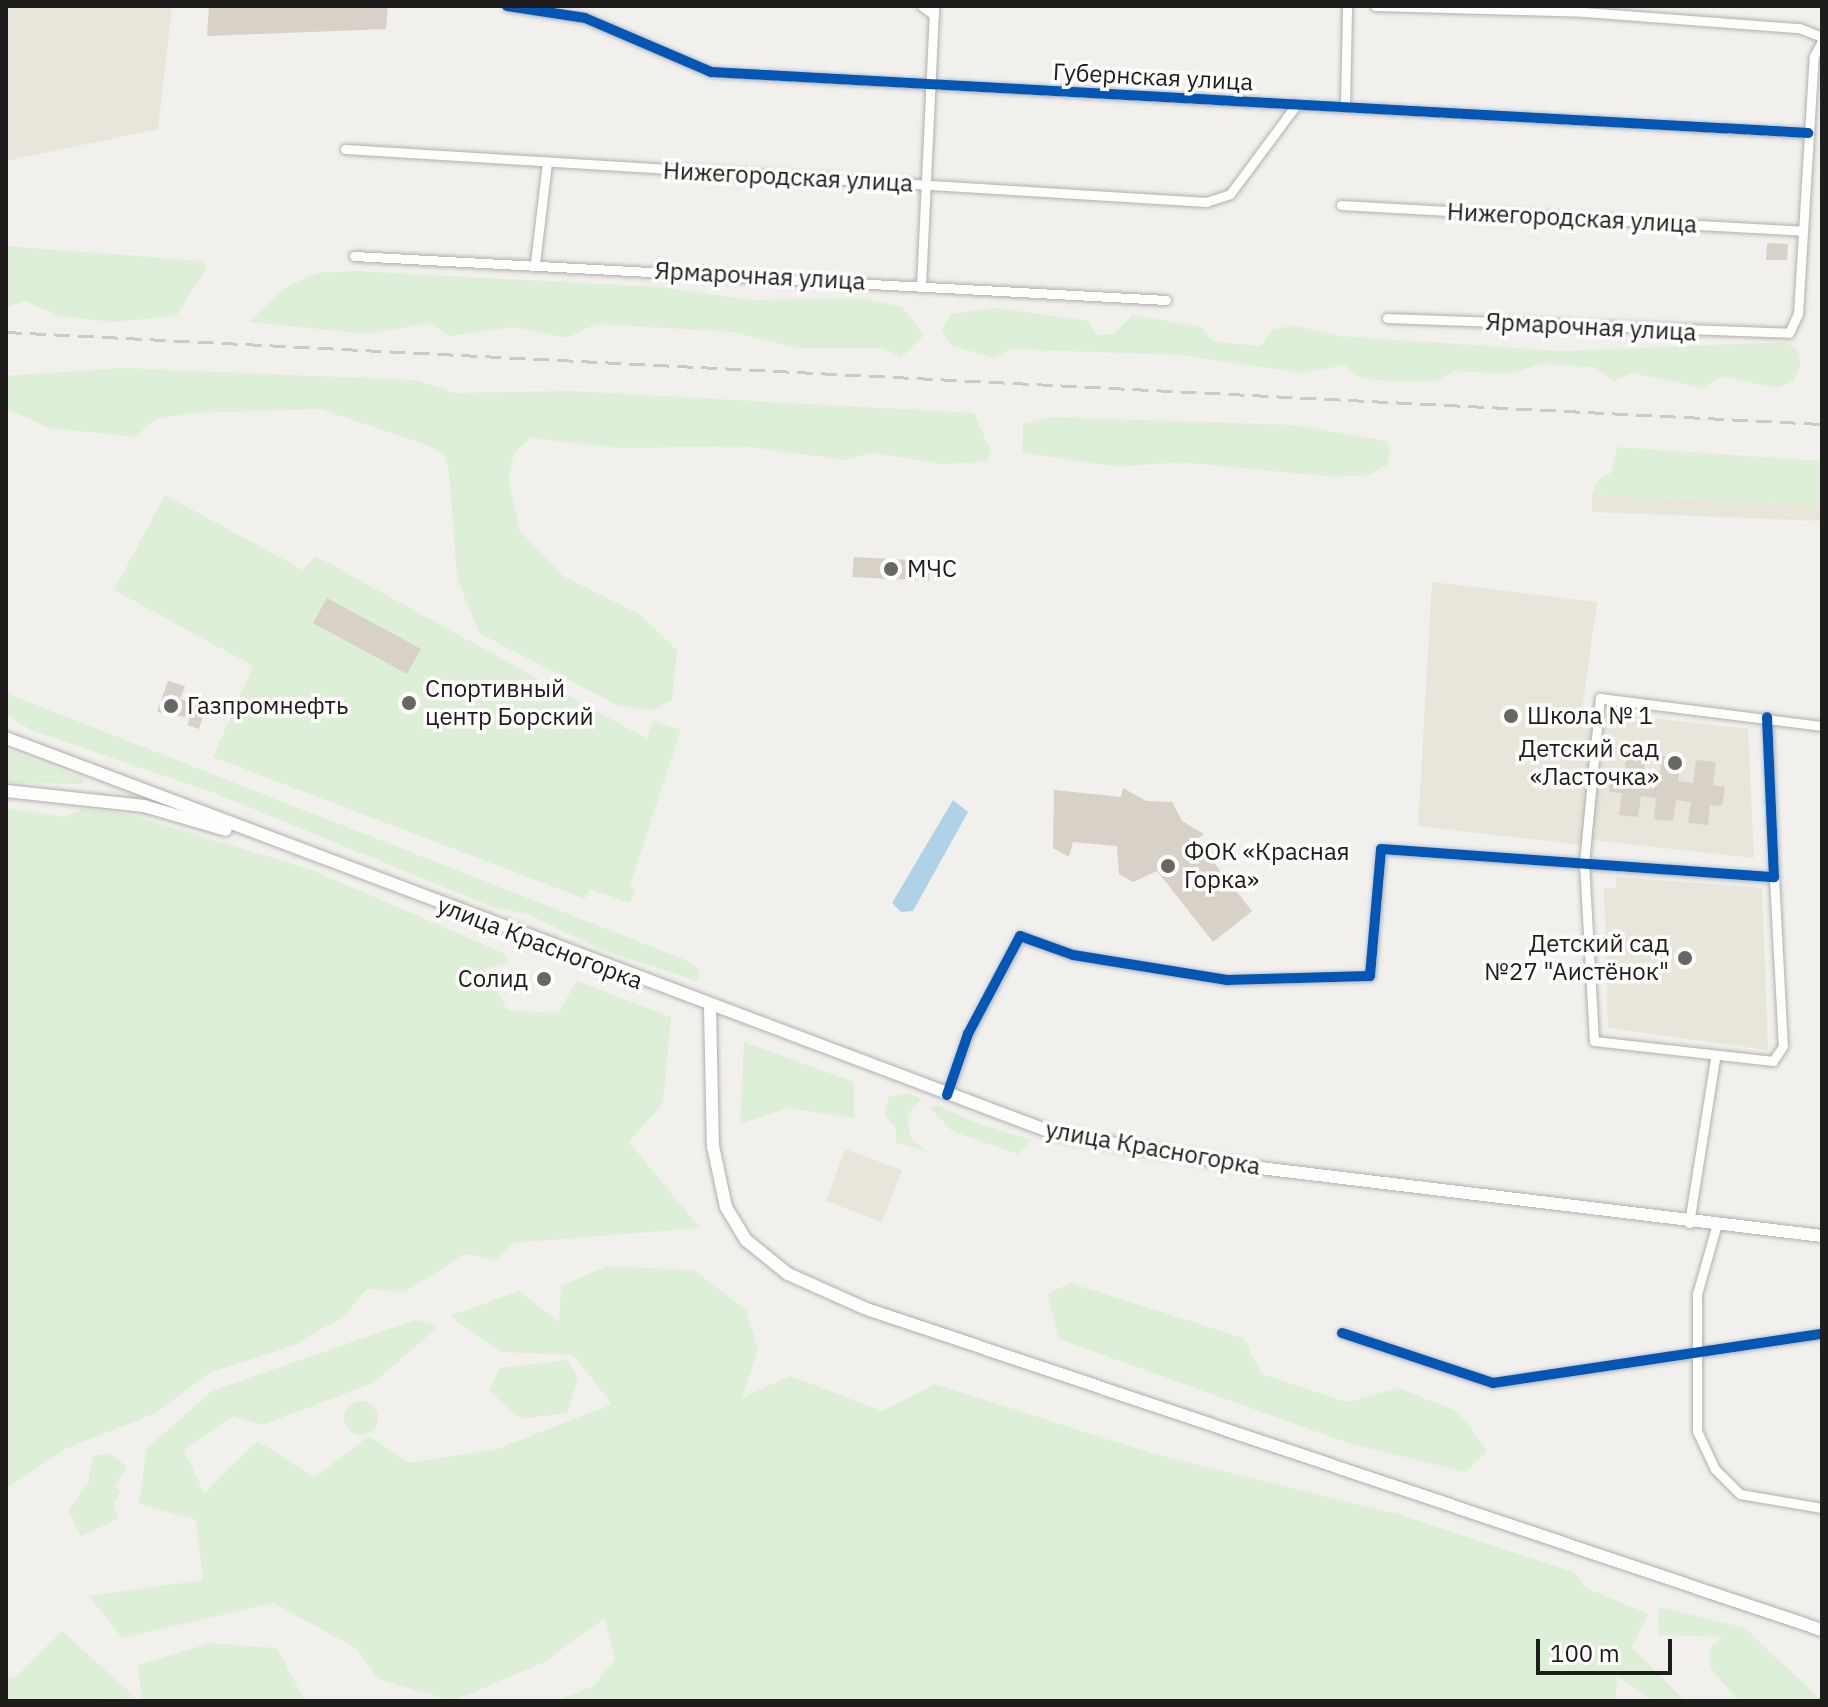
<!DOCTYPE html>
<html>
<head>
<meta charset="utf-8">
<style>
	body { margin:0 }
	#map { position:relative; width:1828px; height:1707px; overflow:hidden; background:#f1f0ec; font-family:"IBM Plex Sans",sans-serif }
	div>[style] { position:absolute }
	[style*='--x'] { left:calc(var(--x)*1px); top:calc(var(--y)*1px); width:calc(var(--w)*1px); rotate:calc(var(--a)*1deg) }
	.built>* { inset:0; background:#e8e5db }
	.green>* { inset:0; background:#ddefd7 }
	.round { border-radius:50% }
	.water>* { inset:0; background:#afd3e6 }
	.building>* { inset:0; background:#d8d1c8 }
	.roads { filter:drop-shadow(0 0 2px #b0b0ad) drop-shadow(0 0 2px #b0b0ad) }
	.street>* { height:9px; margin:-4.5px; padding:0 4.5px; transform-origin:4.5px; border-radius:4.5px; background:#fdfdfc }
	.secondary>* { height:12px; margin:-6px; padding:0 6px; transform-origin:6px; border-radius:6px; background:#fdfdfc }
	.rail>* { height:3px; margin-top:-1.5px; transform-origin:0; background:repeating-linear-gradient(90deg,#cacac9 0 16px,transparent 0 24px) }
	.cycleway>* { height:10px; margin:-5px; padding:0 5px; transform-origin:5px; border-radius:5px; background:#0057b8 }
	.dots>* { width:22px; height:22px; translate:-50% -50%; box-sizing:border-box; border:4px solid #fffefd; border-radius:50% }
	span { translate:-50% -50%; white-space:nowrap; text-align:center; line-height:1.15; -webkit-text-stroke:7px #fffefd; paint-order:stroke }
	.street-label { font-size:24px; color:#1e1d1b }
	.poi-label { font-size:24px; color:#1e1d1b }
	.left { translate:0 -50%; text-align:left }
	.right { translate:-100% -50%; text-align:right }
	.frame { position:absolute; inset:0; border:8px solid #1e1d1b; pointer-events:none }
	.scale { position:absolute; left:1536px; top:1639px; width:136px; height:36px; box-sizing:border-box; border:4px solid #1e1d1b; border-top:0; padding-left:10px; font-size:24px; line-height:28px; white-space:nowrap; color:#1e1d1b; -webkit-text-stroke:6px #fffefd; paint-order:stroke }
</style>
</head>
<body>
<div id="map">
	<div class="built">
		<div style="clip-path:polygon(6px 6px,172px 6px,158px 129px,6px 161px)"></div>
		<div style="clip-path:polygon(1592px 495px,1822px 506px,1822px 521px,1592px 512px)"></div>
		<div style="clip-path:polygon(1432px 582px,1597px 602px,1582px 711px,1597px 713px,1582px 845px,1418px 826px)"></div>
		<div style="clip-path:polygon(1606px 713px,1748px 729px,1754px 858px,1591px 840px)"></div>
		<div style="clip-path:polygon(1616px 877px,1762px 888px,1768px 1050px,1608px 1028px,1604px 888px,1616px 888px)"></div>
		<div style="clip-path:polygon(845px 1149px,902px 1170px,882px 1222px,826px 1201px)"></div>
	</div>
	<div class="green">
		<div style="clip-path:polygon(6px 246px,202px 261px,207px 268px,176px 316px,111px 322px,59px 316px,25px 301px,6px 307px)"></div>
		<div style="clip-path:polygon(353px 271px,661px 287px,750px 300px,859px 298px,902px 307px,924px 335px,901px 358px,883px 348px,797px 348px,733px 332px,664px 328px,596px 324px,566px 338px,513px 327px,449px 336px,429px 323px,368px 334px,249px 322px,284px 288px,317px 273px)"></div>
		<div style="clip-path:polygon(996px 308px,1089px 321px,1096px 335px,1114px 334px,1132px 315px,1201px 327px,1212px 341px,1260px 346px,1273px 330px,1293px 325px,1338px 336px,1562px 351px,1785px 342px,1797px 348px,1801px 364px,1794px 381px,1777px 388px,1720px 376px,1704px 388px,1632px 373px,1614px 381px,1594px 367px,1542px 364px,1508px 374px,1455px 371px,1437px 381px,1397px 382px,1360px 378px,1344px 365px,1302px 373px,1179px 355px,1010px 349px,995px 358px,950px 345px,942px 330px,951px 314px)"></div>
		<div style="clip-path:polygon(121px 368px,417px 380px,456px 393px,570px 391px,974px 413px,991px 452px,987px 461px,944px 464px,872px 453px,845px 460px,741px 446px,621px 448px,530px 438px,514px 453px,508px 479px,520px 531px,563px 576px,639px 614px,677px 650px,672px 700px,652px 711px,617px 705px,479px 633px,457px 578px,449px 470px,444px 455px,426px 445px,321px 409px,194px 413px,155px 419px,135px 437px,48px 428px,6px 408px,6px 376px)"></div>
		<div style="clip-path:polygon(1049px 417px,1295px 425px,1386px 441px,1391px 451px,1387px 465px,1369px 475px,1335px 477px,1179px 462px,1119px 467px,1022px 453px,1023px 424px)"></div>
		<div style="clip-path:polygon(1617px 447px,1822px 461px,1822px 506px,1592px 495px,1599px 478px,1611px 473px)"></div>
		<div style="clip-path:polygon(165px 495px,303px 570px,316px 556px,647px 739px,653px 721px,681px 730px,630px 885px,635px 888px,630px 903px,589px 889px,585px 899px,213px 757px,253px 666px,114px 590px)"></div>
		<div style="clip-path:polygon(6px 693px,688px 961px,700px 971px,697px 981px,605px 951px,528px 914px,495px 908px,217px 794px,31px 730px,6px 714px)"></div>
		<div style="clip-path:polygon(6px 749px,84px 779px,83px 784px,6px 782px)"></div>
		<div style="clip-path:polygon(6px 808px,64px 817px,83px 809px,128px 814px,312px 870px,503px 953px,509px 962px,487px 968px,507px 1010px,558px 1013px,577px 981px,671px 1017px,663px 1103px,629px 1142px,700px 1228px,512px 1243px,496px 1260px,465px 1254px,405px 1292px,367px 1289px,344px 1316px,295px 1345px,209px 1373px,156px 1413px,67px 1448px,6px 1489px)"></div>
		<div style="clip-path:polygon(744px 1042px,854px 1082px,854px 1118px,788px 1108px,740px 1124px)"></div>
		<div style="clip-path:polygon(910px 1094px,921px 1099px,907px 1116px,911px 1138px,928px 1152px,896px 1143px,896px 1128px,884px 1114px,889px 1096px)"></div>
		<div style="clip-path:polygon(938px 1105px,974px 1122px,1032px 1140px,1018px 1154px,952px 1131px,929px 1107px)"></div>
		<div style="clip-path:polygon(607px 1266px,694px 1270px,746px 1310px,758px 1349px,742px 1398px,790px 1376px,882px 1411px,935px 1384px,1154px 1454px,1398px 1514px,1576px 1573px,1585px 1587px,1648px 1614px,1632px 1647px,1685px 1701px,1652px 1701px,1617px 1676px,1616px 1701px,555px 1701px,594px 1686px,615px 1659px,605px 1618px,544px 1662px,453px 1701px,378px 1679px,356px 1648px,273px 1603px,122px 1638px,89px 1596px,203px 1580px,196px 1520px,139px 1504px,146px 1449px,212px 1391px,415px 1320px,439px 1326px,373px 1383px,262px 1425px,233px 1416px,184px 1450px,204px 1493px,257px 1441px,315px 1477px,369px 1436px,409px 1463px,497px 1449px,612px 1404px,573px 1355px,501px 1352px,450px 1316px,519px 1291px,559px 1322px,561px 1286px)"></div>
		<div style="clip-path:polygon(1070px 1283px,1243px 1338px,1262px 1374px,1347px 1402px,1398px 1388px,1457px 1411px,1488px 1451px,1465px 1472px,1348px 1443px,1059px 1339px,1047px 1294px)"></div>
		<div style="clip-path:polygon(568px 1360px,578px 1378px,567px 1413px,521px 1419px,489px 1391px,500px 1368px)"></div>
		<div class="round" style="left:344px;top:1401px;width:34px;height:34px"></div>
		<div style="clip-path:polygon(110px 1453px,127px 1467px,115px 1486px,121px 1493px,113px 1502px,118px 1519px,81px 1536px,68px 1510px,88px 1484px,93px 1456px)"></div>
		<div style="clip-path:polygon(1659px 1607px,1745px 1628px,1822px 1701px,1739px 1701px,1710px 1668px,1710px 1647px,1722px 1637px,1658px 1635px)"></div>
		<div style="clip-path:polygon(62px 1631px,136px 1698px,6px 1701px,6px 1677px,16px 1677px)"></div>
		<div style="clip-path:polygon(210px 1643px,277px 1648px,305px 1701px,142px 1701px,138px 1665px)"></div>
	</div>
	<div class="water">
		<div style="clip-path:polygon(953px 800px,968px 812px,913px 911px,901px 912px,892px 903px)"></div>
	</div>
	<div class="building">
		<div style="clip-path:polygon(209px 6px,388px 6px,386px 29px,207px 36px)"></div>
		<div style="clip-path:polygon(1767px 243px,1788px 244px,1787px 260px,1766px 260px)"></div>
		<div style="clip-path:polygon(854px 557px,930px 561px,929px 581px,852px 577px)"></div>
		<div style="clip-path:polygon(327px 598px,421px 649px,407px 674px,313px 623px)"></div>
		<div style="clip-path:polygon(168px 681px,185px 686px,180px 699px,206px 707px,199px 729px,187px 725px,190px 718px,157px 712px)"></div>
		<div style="clip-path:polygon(1627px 752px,1646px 755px,1643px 777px,1659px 779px,1662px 756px,1681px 758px,1678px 781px,1693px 783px,1696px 760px,1716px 762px,1713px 785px,1725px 787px,1722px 806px,1710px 805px,1708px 825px,1688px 823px,1691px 802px,1676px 800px,1673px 821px,1654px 819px,1656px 798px,1641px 796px,1638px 817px,1619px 815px,1622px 793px,1609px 792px,1612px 773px,1624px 774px)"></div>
		<div style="clip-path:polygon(1123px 788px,1146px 801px,1172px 802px,1182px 821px,1204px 834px,1196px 840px,1252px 911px,1213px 942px,1157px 871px,1133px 882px,1119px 874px,1117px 846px,1073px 842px,1069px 857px,1053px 848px,1054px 790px,1121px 797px)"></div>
	</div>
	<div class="roads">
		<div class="street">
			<div style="--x:507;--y:6;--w:79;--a:8.7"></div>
			<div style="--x:585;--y:18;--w:137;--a:23.2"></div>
			<div style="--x:711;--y:72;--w:1099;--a:3.18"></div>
			<div style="--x:922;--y:6;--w:15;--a:37"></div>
			<div style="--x:1375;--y:6;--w:209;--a:1.6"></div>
			<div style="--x:1584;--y:12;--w:216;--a:4.3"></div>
			<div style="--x:1799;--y:28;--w:25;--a:21"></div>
			<div style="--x:1345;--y:105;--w:99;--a:-88.8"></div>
			<div style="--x:345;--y:149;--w:863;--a:3.52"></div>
			<div style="--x:1206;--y:202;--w:25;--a:-18"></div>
			<div style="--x:1230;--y:194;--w:111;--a:-53.4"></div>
			<div style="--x:1341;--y:205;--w:462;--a:3.2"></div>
			<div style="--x:354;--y:256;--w:813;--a:3.1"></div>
			<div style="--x:535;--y:263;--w:102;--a:-83.2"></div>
			<div style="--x:921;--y:286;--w:280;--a:-87.3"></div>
			<div style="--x:1387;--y:318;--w:402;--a:2.1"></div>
			<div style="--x:1789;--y:333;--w:21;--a:-65"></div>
			<div style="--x:1798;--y:314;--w:258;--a:-86.5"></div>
			<div style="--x:1814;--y:56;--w:17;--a:-62"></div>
			<div style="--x:1774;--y:877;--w:169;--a:87"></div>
			<div style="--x:1783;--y:1046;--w:18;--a:124"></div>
			<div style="--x:1773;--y:1061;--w:180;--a:-173.6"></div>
			<div style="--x:1594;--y:1041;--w:178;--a:-93.2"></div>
			<div style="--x:1584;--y:863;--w:166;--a:-84.5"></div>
			<div style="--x:1600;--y:698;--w:224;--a:7.2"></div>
			<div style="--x:947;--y:1095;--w:65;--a:-71"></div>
			<div style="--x:968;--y:1034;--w:111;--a:-62"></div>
			<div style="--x:1020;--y:936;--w:56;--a:19.7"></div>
			<div style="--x:1073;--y:955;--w:156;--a:9.2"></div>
			<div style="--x:1227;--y:980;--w:143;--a:-1.6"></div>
			<div style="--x:1370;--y:976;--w:127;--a:-85"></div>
			<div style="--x:1381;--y:849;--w:394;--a:4.1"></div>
			<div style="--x:1774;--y:877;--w:160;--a:-92.5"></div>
			<div style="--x:1689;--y:1223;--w:166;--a:-81"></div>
			<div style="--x:1716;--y:1227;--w:70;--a:105.8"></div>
			<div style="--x:1697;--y:1294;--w:137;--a:90"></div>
			<div style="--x:1697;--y:1431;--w:42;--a:64.7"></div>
			<div style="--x:1715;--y:1469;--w:35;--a:45"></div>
			<div style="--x:1740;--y:1494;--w:83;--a:9.7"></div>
			<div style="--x:1342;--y:1333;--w:159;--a:18.3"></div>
			<div style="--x:1493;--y:1383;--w:333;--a:-8.5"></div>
		</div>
		<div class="secondary">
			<div style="--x:6;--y:738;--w:1122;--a:20.66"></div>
			<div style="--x:1056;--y:1134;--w:207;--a:9.5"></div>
			<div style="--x:1260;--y:1168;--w:566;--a:6.9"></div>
			<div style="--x:6;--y:791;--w:139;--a:6.2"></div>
			<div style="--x:144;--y:806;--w:85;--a:16.3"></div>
			<div style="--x:710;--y:1007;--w:139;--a:88.8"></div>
			<div style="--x:713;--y:1146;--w:62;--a:78"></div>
			<div style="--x:726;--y:1207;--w:39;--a:59"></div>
			<div style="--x:746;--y:1240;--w:54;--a:39"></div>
			<div style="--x:788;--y:1274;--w:83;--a:24.1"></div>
			<div style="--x:864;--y:1308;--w:1011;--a:18.58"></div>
		</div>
	</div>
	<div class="rail">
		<div style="--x:6;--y:332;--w:1818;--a:2.9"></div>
	</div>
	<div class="cycleway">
		<div style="--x:507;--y:6;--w:79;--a:8.7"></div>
		<div style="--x:585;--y:18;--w:137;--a:23.2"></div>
		<div style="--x:711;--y:72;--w:1099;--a:3.18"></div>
		<div style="--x:947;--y:1095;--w:65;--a:-71"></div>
		<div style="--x:968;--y:1034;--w:111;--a:-62"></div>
		<div style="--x:1020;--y:936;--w:56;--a:19.7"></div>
		<div style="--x:1073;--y:955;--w:156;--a:9.2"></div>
		<div style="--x:1227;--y:980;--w:143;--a:-1.6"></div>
		<div style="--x:1370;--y:976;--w:127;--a:-85"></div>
		<div style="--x:1381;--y:849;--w:394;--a:4.1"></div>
		<div style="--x:1774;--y:877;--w:160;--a:-92.5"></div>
		<div style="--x:1342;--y:1333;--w:159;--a:18.3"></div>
		<div style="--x:1493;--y:1383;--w:333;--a:-8.5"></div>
	</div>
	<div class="dots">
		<div style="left:891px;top:569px;background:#686764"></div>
		<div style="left:409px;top:703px;background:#686764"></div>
		<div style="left:171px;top:706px;background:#686764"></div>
		<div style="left:1511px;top:716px;background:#686764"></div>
		<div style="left:1675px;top:763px;background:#686764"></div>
		<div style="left:1168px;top:866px;background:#686764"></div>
		<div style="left:1685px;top:958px;background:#686764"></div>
		<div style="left:544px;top:979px;background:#686764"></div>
	</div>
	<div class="street-label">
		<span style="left:1153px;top:77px;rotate:3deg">Губернская улица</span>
		<span style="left:788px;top:177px;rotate:3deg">Нижегородская улица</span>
		<span style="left:1572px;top:218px;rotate:3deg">Нижегородская улица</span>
		<span style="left:760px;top:276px;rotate:3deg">Ярмарочная улица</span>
		<span style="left:1591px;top:327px;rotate:3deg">Ярмарочная улица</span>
		<span style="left:540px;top:943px;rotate:21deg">улица Красногорка</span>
		<span style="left:1153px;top:1148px;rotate:10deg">улица Красногорка</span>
	</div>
	<div class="poi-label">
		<span class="left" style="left:907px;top:569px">МЧС</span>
		<span class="left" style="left:425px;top:703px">Спортивный<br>центр Борский</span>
		<span class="left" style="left:187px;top:706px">Газпромнефть</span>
		<span class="left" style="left:1527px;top:716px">Школа № 1</span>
		<span class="right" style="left:1659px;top:763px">Детский сад<br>«Ласточка»</span>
		<span class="left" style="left:1184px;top:866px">ФОК «Красная<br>Горка»</span>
		<span class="right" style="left:1669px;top:958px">Детский сад<br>№27 "Аистёнок"</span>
		<span class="right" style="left:528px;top:979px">Солид</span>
	</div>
	<div class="frame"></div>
	<div class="scale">100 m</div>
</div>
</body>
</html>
